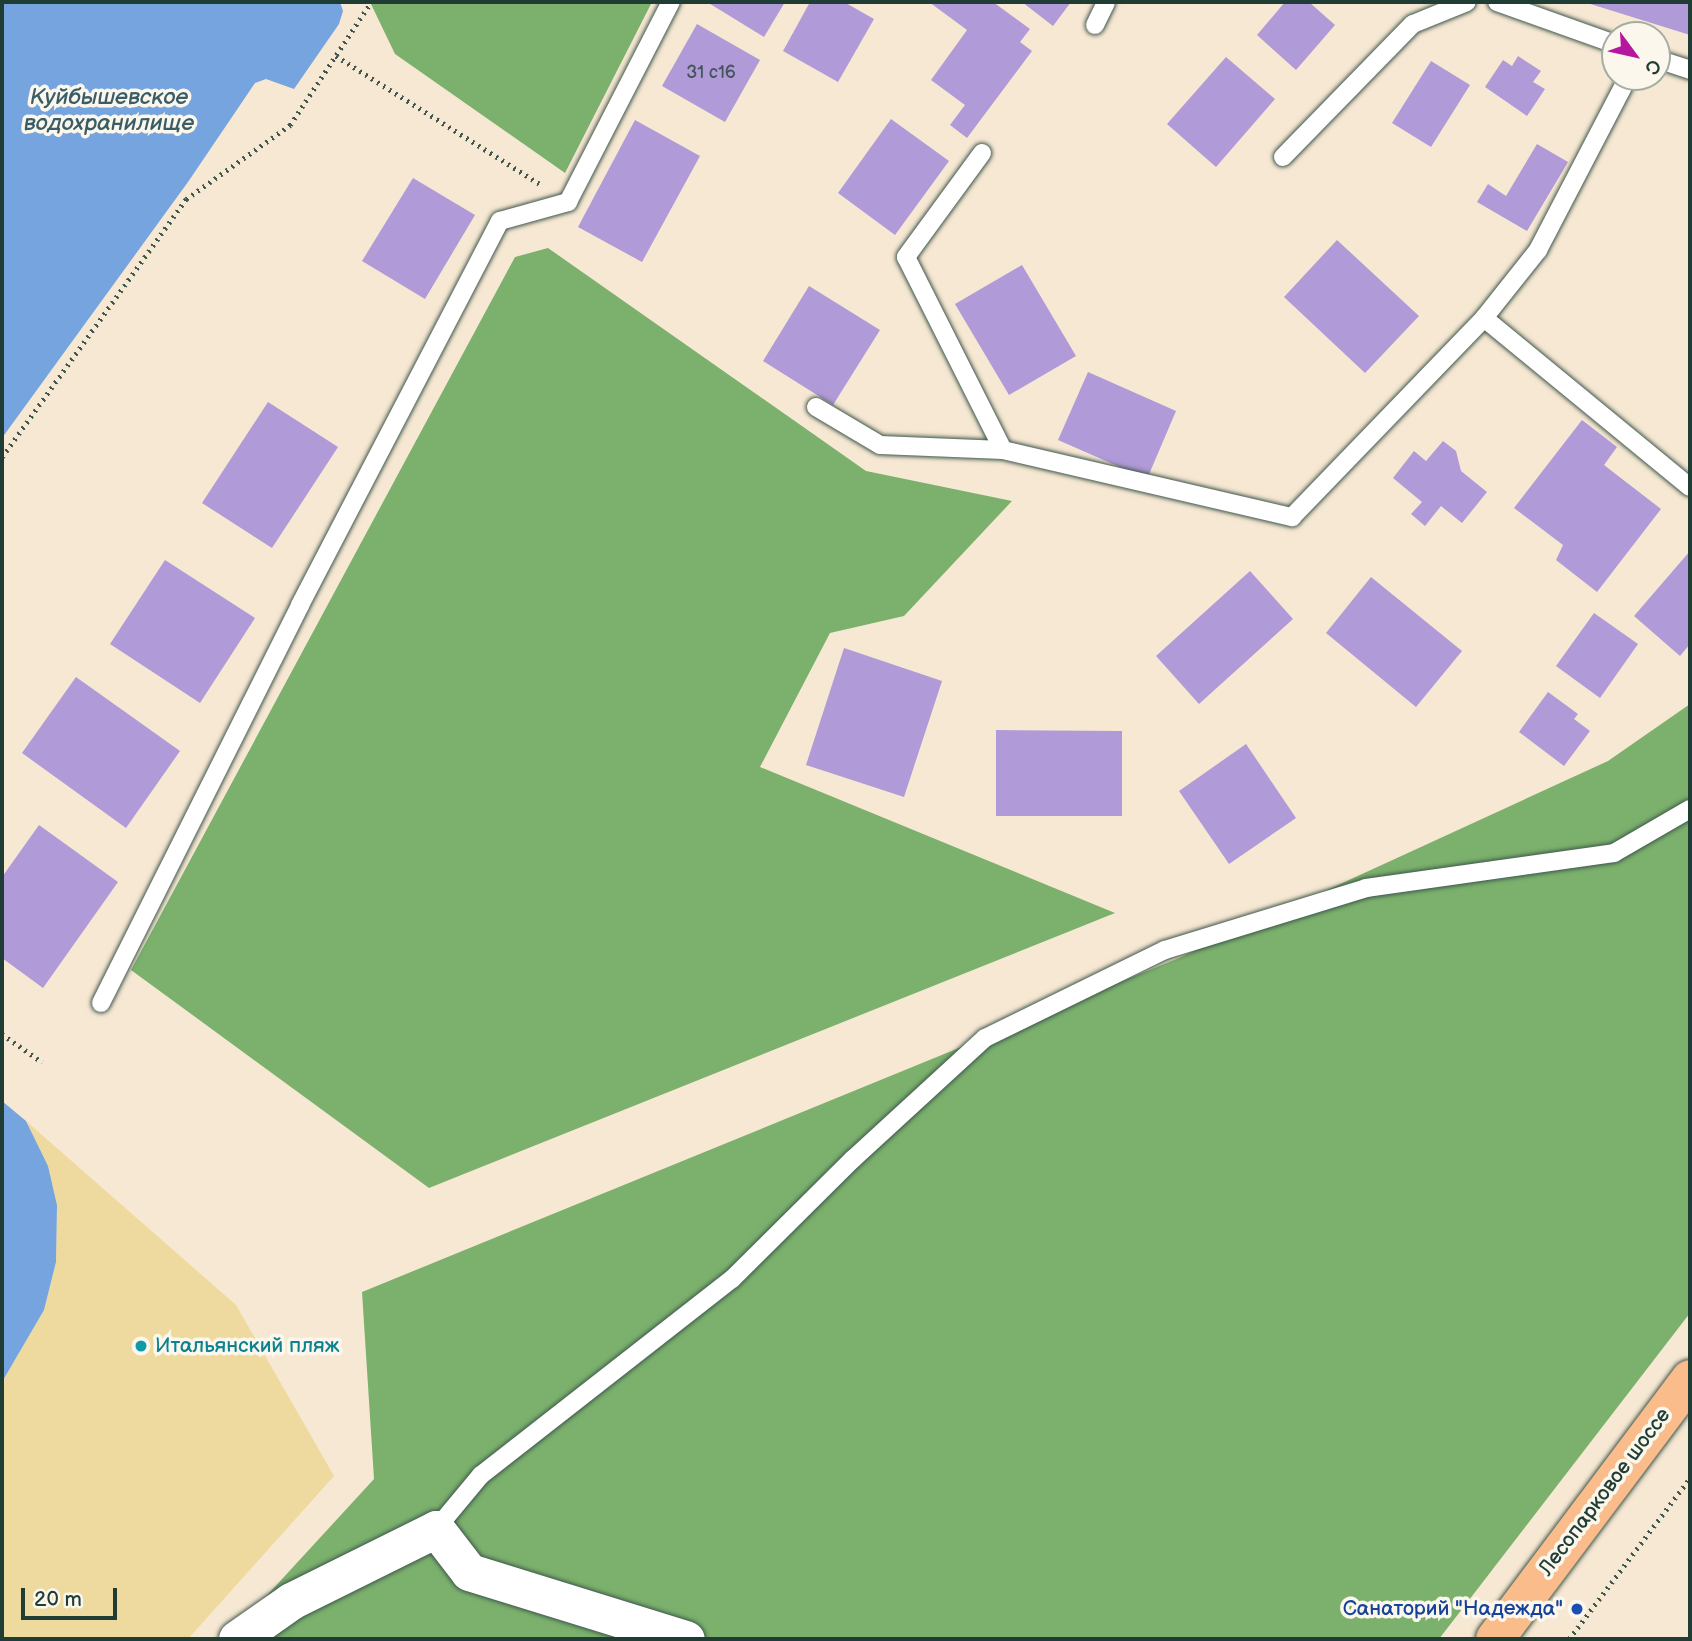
<!DOCTYPE html>
<html>
<head>
<meta charset="utf-8">
<style>
	body { margin:0 }
	#map { position:relative; width:1692px; height:1641px; overflow:hidden; background:#f7e8d3; font-family:"Balsamiq Sans",sans-serif }
	div>[style] { position:absolute }
	[style*='--x'] { left:calc(var(--x)*1px); top:calc(var(--y)*1px); width:calc(var(--w)*1px); rotate:calc(var(--a)*1deg) }
	.forest>* { inset:0; background:#7cb16d }
	.sand>* { inset:0; background:#eeda9e }
	.water>* { inset:0; background:#75a4de }
	.building>* { inset:0; background:#b09ad7 }
	.path>* { height:4.5px; margin-top:-2.25px; transform-origin:0; background:repeating-linear-gradient(90deg,#3f574c 0 2px,transparent 0 7px) }
	.roads { filter:drop-shadow(0 0 2px #3f574c) drop-shadow(0 0 2px #3f574c) }
	.lane>* { height:18px; margin:-9px; padding:0 9px; transform-origin:9px; border-radius:9px; background:#fff }
	.street>* { height:37px; margin:-18.5px; padding:0 18.5px; transform-origin:18.5px; border-radius:18.5px; background:#fff }
	.primary>* { height:38px; margin:-19px; padding:0 19px; transform-origin:19px; border-radius:19px; background:#f9bc8a }
	.dots>* { width:19px; height:19px; translate:-50% -50%; box-sizing:border-box; border:4px solid #fbf7ec; border-radius:50% }
	span { translate:-50% -50%; white-space:nowrap; text-align:center; line-height:1.15; -webkit-text-stroke:7px #fbf7ec; paint-order:stroke }
	.number-label { font-size:18px; color:#43545d }
	.number-label span { -webkit-text-stroke-width:0 }
	.culture-label { font-size:21px; color:#0d838f }
	.left { translate:0 -50%; text-align:left }
	.street-label { font-size:21px; color:#1f3d34 }
	.transit-label { font-size:21px; color:#164399 }
	.right { translate:-100% -50%; text-align:right }
	.water-label { font-size:23px; color:#395c67; font-style:italic }
	.frame { position:absolute; inset:0; border:4px solid #1f3d34; pointer-events:none }
	.north { position:absolute; left:1601px; top:21px; width:70px; height:70px; box-sizing:border-box; background:#fbf7ec; border:2px solid #a3ada2; border-radius:50%; rotate:123deg; font-size:19px; font-weight:700; line-height:28px; text-align:center; color:#1f3d34 }
	.north::after { content:''; display:block; margin:auto; width:24px; height:32px; background:#b5179e; clip-path:polygon(50% 0,100% 100%,50% 72%,0 100%) }
	.scale { position:absolute; left:21px; top:1588px; width:96px; height:32px; box-sizing:border-box; border:4px solid #1f3d34; border-top:0; padding-left:9px; font-size:21px; line-height:24px; white-space:nowrap; color:#1f3d34; -webkit-text-stroke:5px #fbf7ec; paint-order:stroke }
</style>
</head>
<body>
<div id="map">
	<div class="forest">
		<div style="clip-path:polygon(370px 2px,652px 2px,565px 173px,395px 54px)"></div>
		<div style="clip-path:polygon(548px 248px,866px 471px,1012px 501px,904px 616px,830px 633px,760px 767px,1115px 913px,429px 1188px,131px 970px,515px 257px)"></div>
		<div style="clip-path:polygon(1690px 704px,1690px 1313px,1439px 1639px,227px 1639px,374px 1479px,362px 1292px,1179px 958px,1608px 761px)"></div>
	</div>
	<div class="sand">
		<div style="clip-path:polygon(26px 1121px,236px 1305px,334px 1476px,188px 1639px,2px 1639px,2px 1382px,44px 1310px,56px 1262px,57px 1205px,48px 1166px)"></div>
	</div>
	<div class="water">
		<div style="clip-path:polygon(2px 2px,340px 2px,343px 11px,339px 24px,294px 89px,266px 79px,255px 83px,188px 182px,2px 438px)"></div>
		<div style="clip-path:polygon(2px 1101px,26px 1121px,48px 1166px,57px 1205px,56px 1262px,44px 1310px,2px 1382px)"></div>
	</div>
	<div class="building">
		<div style="clip-path:polygon(707px 2px,785px 2px,764px 37px)"></div>
		<div style="clip-path:polygon(810px 2px,844px 2px,874px 19px,838px 82px,783px 51px)"></div>
		<div style="clip-path:polygon(929px 2px,993px 2px,1030px 29px,1020px 42px,1032px 51px,967px 138px,950px 125px,965px 105px,931px 80px,967px 30px)"></div>
		<div style="clip-path:polygon(1022px 2px,1071px 2px,1053px 26px)"></div>
		<div style="clip-path:polygon(1285px 2px,1309px 2px,1335px 25px,1296px 70px,1257px 35px)"></div>
		<div style="clip-path:polygon(1584px 2px,1690px 2px,1690px 35px)"></div>
		<div style="clip-path:polygon(697px 24px,760px 60px,725px 122px,662px 86px)"></div>
		<div style="clip-path:polygon(1518px 56px,1541px 71px,1533px 82px,1545px 89px,1527px 116px,1485px 87px,1503px 60px,1512px 66px)"></div>
		<div style="clip-path:polygon(1226px 57px,1275px 99px,1216px 167px,1167px 124px)"></div>
		<div style="clip-path:polygon(1431px 61px,1470px 85px,1431px 147px,1392px 123px)"></div>
		<div style="clip-path:polygon(891px 119px,949px 161px,895px 235px,838px 193px)"></div>
		<div style="clip-path:polygon(635px 120px,700px 156px,642px 262px,578px 227px)"></div>
		<div style="clip-path:polygon(1537px 144px,1568px 162px,1527px 231px,1477px 202px,1488px 184px,1506px 196px)"></div>
		<div style="clip-path:polygon(413px 178px,475px 215px,425px 299px,362px 261px)"></div>
		<div style="clip-path:polygon(1337px 240px,1419px 316px,1365px 373px,1284px 297px)"></div>
		<div style="clip-path:polygon(1022px 265px,1076px 356px,1009px 395px,955px 304px)"></div>
		<div style="clip-path:polygon(809px 286px,880px 330px,833px 405px,763px 361px)"></div>
		<div style="clip-path:polygon(1088px 372px,1176px 411px,1147px 479px,1058px 440px)"></div>
		<div style="clip-path:polygon(268px 402px,338px 447px,272px 548px,202px 503px)"></div>
		<div style="clip-path:polygon(1582px 420px,1617px 447px,1604px 465px,1661px 509px,1597px 592px,1556px 560px,1563px 545px,1514px 508px)"></div>
		<div style="clip-path:polygon(1443px 441px,1456px 451px,1461px 471px,1487px 492px,1462px 523px,1441px 506px,1425px 526px,1411px 514px,1422px 502px,1393px 478px,1414px 451px,1426px 461px)"></div>
		<div style="clip-path:polygon(1690px 551px,1690px 644px,1680px 656px,1634px 616px)"></div>
		<div style="clip-path:polygon(165px 560px,255px 618px,200px 703px,110px 644px)"></div>
		<div style="clip-path:polygon(1250px 571px,1293px 619px,1199px 704px,1156px 656px)"></div>
		<div style="clip-path:polygon(1371px 577px,1462px 651px,1416px 707px,1326px 633px)"></div>
		<div style="clip-path:polygon(1594px 613px,1638px 644px,1600px 698px,1556px 666px)"></div>
		<div style="clip-path:polygon(844px 648px,942px 681px,904px 797px,806px 765px)"></div>
		<div style="clip-path:polygon(76px 677px,180px 751px,126px 828px,22px 753px)"></div>
		<div style="clip-path:polygon(1548px 692px,1578px 714px,1574px 719px,1590px 731px,1564px 766px,1519px 732px)"></div>
		<div style="clip-path:polygon(996px 730px,1122px 731px,1122px 816px,996px 816px)"></div>
		<div style="clip-path:polygon(1246px 744px,1296px 818px,1229px 864px,1179px 791px)"></div>
		<div style="clip-path:polygon(39px 825px,118px 882px,43px 988px,2px 958px,2px 877px)"></div>
	</div>
	<div class="path">
		<div style="--x:336;--y:56;--w:241;--a:32.1"></div>
		<div style="--x:2;--y:457;--w:317;--a:-54.5"></div>
		<div style="--x:186;--y:199;--w:128;--a:-35.4"></div>
		<div style="--x:290;--y:125;--w:147;--a:-56.6"></div>
		<div style="--x:2;--y:1034;--w:49;--a:35"></div>
		<div style="--x:1569;--y:1639;--w:201;--a:-53.1"></div>
	</div>
	<div class="roads">
		<div class="lane">
			<div style="--x:1497;--y:2;--w:125;--a:19.6"></div>
			<div style="--x:1095;--y:25;--w:25;--a:-64"></div>
			<div style="--x:1657;--y:59;--w:35;--a:18"></div>
			<div style="--x:982;--y:153;--w:129;--a:126.2"></div>
			<div style="--x:906;--y:257;--w:216;--a:63.3"></div>
			<div style="--x:1003;--y:450;--w:297;--a:13.1"></div>
			<div style="--x:1292;--y:517;--w:277;--a:-46"></div>
			<div style="--x:1484;--y:318;--w:87;--a:-51.5"></div>
			<div style="--x:1538;--y:250;--w:195;--a:-62.5"></div>
			<div style="--x:1283;--y:157;--w:186;--a:-45.7"></div>
			<div style="--x:1413;--y:24;--w:58;--a:-22.2"></div>
			<div style="--x:1484;--y:318;--w:266;--a:39.4"></div>
			<div style="--x:816;--y:407;--w:74;--a:30.7"></div>
			<div style="--x:880;--y:445;--w:123;--a:2.3"></div>
			<div style="--x:101;--y:1003;--w:445;--a:-63.4"></div>
			<div style="--x:300;--y:605;--w:433;--a:-62.5"></div>
			<div style="--x:500;--y:221;--w:71;--a:-15.6"></div>
			<div style="--x:568;--y:202;--w:225;--a:-62.8"></div>
			<div style="--x:436;--y:1529;--w:70;--a:-50.2"></div>
			<div style="--x:481;--y:1475;--w:318;--a:-38"></div>
			<div style="--x:732;--y:1279;--w:170;--a:-44.8"></div>
			<div style="--x:853;--y:1159;--w:179;--a:-42.5"></div>
			<div style="--x:985;--y:1038;--w:200;--a:-26.1"></div>
			<div style="--x:1165;--y:950;--w:210;--a:-17.1"></div>
			<div style="--x:1366;--y:888;--w:250;--a:-8"></div>
			<div style="--x:1614;--y:853;--w:88;--a:-30.1"></div>
		</div>
		<div class="street">
			<div style="--x:237;--y:1639;--w:66;--a:-35.1"></div>
			<div style="--x:291;--y:1601;--w:162;--a:-26.4"></div>
			<div style="--x:436;--y:1529;--w:54;--a:52.5"></div>
			<div style="--x:469;--y:1572;--w:227;--a:17.2"></div>
		</div>
		<div class="primary">
			<div style="--x:1495;--y:1639;--w:325;--a:-53.1"></div>
		</div>
	</div>
	<div class="dots">
		<div style="left:141px;top:1346px;background:#0f9aa8"></div>
		<div style="left:1577px;top:1609px;background:#1a4fb4"></div>
	</div>
	<div class="number-label">
		<span style="left:711px;top:73px">31 с16</span>
	</div>
	<div class="culture-label">
		<span class="left" style="left:155px;top:1346px">Итальянский пляж</span>
	</div>
	<div class="street-label">
		<span style="left:1605px;top:1492px;rotate:-53deg">Лесопарковое шоссе</span>
	</div>
	<div class="transit-label">
		<span class="right" style="left:1563px;top:1609px">Санаторий "Надежда"</span>
	</div>
	<div class="water-label">
		<span style="left:109px;top:110px">Куйбышевское<br>водохранилище</span>
	</div>
	<div class="frame"></div>
	<div class="north">С</div>
	<div class="scale">20 m</div>
</div>
</body>
</html>
